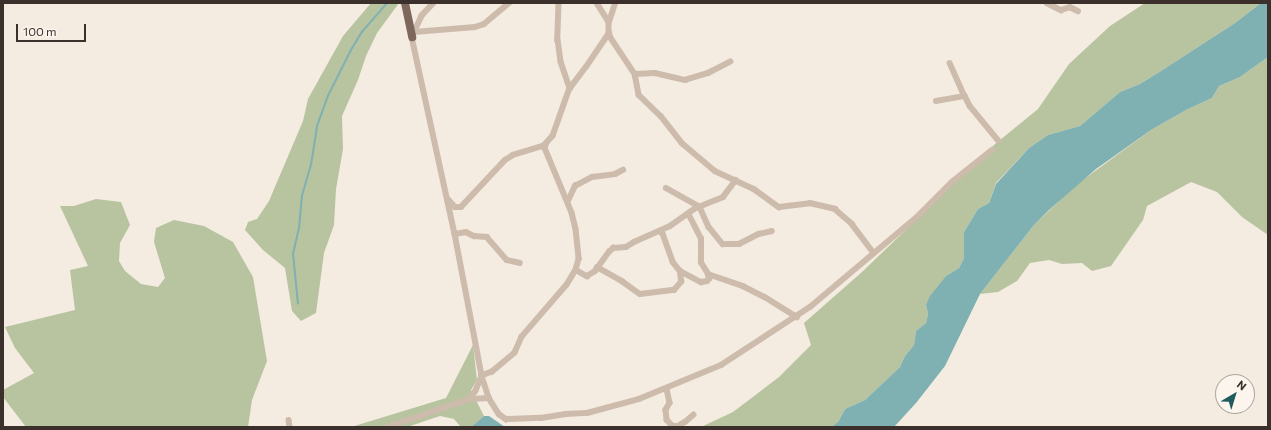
<!DOCTYPE html>
<html>
<head>
<meta charset="utf-8">
<style>
	body { margin:0 }
	#map { position:relative; width:1271px; height:430px; overflow:hidden; background:#f4ebe1; font-family:Commissioner,sans-serif }
	div>[style] { position:absolute }
	[style*='--x'] { left:calc(var(--x)*1px); top:calc(var(--y)*1px); width:calc(var(--w)*1px); rotate:calc(var(--a)*1deg) }
	.green>* { inset:0; background:#b8c4a0 }
	.water>* { inset:0; background:#7fb0b2 }
	.stream>* { height:1.5px; margin:-0.75px; padding:0 0.75px; transform-origin:0.75px; border-radius:0.75px; background:#7fb0b2 }
	.minor>* { height:5.5px; margin:-2.75px; padding:0 2.75px; transform-origin:2.75px; border-radius:2.75px; background:#cdbbac }
	.primary>* { height:8px; margin:-4px; padding:0 4px; transform-origin:4px; border-radius:4px; background:#7d675c }
	span { translate:-50% -50%; white-space:nowrap; text-align:center; line-height:1.15; -webkit-text-stroke:4px #fbf5ee; paint-order:stroke }
	.frame { position:absolute; inset:0; border:4px solid #3b302b; pointer-events:none }
	.north { position:absolute; left:1215px; top:374px; width:40px; height:40px; box-sizing:border-box; background:#fbf5ee; border:1px solid #aea6a0; border-radius:50%; rotate:38deg; font-size:11px; font-weight:700; line-height:16px; text-align:center; color:#3b302b }
	.north::after { content:''; display:block; margin:auto; width:14px; height:18px; background:#1f5a5e; clip-path:polygon(50% 0,100% 100%,50% 72%,0 100%) }
	.scale { position:absolute; left:16px; top:24px; width:70px; height:18px; box-sizing:border-box; border:2px solid #3b302b; border-top:0; padding-left:5px; font-size:12px; line-height:14px; white-space:nowrap; color:#3b302b; -webkit-text-stroke:3px #fbf5ee; paint-order:stroke }
</style>
</head>
<body>
<div id="map">
	<div class="green">
		<div style="clip-path:polygon(371px 3px,399px 3px,377px 33px,366px 56px,358px 80px,342px 116px,343px 149px,336px 189px,334px 225px,324px 253px,316px 313px,301px 321px,292px 311px,285px 268px,263px 250px,245px 230px,248px 222px,257px 219px,269px 201px,303px 121px,308px 99px,343px 36px)"></div>
		<div style="clip-path:polygon(1145px 3px,1261px 3px,1235px 23px,1161px 71px,1140px 84px,1120px 92px,1080px 126px,1048px 135px,1029px 148px,996px 183px,989px 203px,978px 209px,964px 232px,964px 258px,959px 268px,946px 276px,926px 305px,928px 314px,926px 323px,916px 331px,914px 345px,905px 356px,900px 367px,865px 400px,845px 409px,838px 422px,831px 427px,701px 427px,733px 412px,779px 377px,811px 345px,804px 323px,862px 272px,994px 145px,1038px 109px,1069px 64px,1110px 26px)"></div>
		<div style="clip-path:polygon(1268px 57px,1268px 235px,1242px 217px,1217px 192px,1191px 182px,1147px 206px,1143px 220px,1111px 266px,1092px 271px,1082px 263px,1062px 264px,1049px 260px,1030px 263px,1017px 281px,998px 292px,980px 294px,1034px 225px,1076px 185px,1151px 130px,1186px 110px,1212px 98px,1219px 86px,1240px 77px)"></div>
		<div style="clip-path:polygon(96px 199px,121px 202px,130px 225px,120px 243px,119px 261px,125px 271px,141px 284px,158px 287px,165px 278px,154px 242px,156px 228px,174px 220px,204px 226px,233px 242px,253px 277px,267px 361px,252px 400px,248px 427px,26px 427px,3px 397px,3px 390px,34px 373px,15px 348px,5px 327px,75px 310px,70px 270px,88px 266px,60px 206px,74px 206px)"></div>
		<div style="clip-path:polygon(473px 345px,477px 380px,471px 390px,484px 416px,471px 427px,461px 427px,454px 419px,440px 416px,407px 427px,351px 427px,446px 398px)"></div>
	</div>
	<div class="water">
		<div style="clip-path:polygon(1261px 3px,1268px 3px,1268px 57px,1240px 77px,1219px 86px,1212px 98px,1186px 110px,1151px 130px,1096px 169px,1049px 210px,1034px 225px,980px 294px,945px 366px,916px 403px,894px 427px,831px 427px,838px 422px,845px 409px,865px 400px,900px 367px,905px 356px,914px 345px,916px 331px,926px 323px,928px 314px,926px 305px,930px 296px,946px 276px,959px 268px,964px 258px,964px 232px,978px 209px,989px 203px,996px 184px,1029px 148px,1048px 135px,1080px 126px,1120px 92px,1140px 84px,1161px 71px,1235px 23px)"></div>
		<div style="clip-path:polygon(484px 416px,489px 416px,505px 427px,471px 427px)"></div>
	</div>
	<div class="stream">
		<div style="--x:298;--y:304;--w:50;--a:-95.7"></div>
		<div style="--x:293;--y:254;--w:26;--a:-77"></div>
		<div style="--x:299;--y:229;--w:33;--a:-85"></div>
		<div style="--x:302;--y:196;--w:32;--a:-74"></div>
		<div style="--x:311;--y:165;--w:39;--a:-81"></div>
		<div style="--x:317;--y:126;--w:32;--a:-70"></div>
		<div style="--x:328;--y:96;--w:51;--a:-63.4"></div>
		<div style="--x:351;--y:50;--w:21;--a:-59"></div>
		<div style="--x:362;--y:32;--w:38;--a:-49"></div>
	</div>
	<div class="minor">
		<div style="--x:434;--y:3;--w:18;--a:133"></div>
		<div style="--x:422;--y:16;--w:23;--a:115"></div>
		<div style="--x:412;--y:37;--w:202;--a:77.7"></div>
		<div style="--x:455;--y:234;--w:145;--a:79.2"></div>
		<div style="--x:482;--y:376;--w:16;--a:112"></div>
		<div style="--x:476;--y:391;--w:10;--a:127"></div>
		<div style="--x:559;--y:3;--w:37;--a:92"></div>
		<div style="--x:558;--y:40;--w:22;--a:82"></div>
		<div style="--x:561;--y:62;--w:28;--a:71"></div>
		<div style="--x:570;--y:88;--w:51;--a:109.5"></div>
		<div style="--x:553;--y:136;--w:12;--a:132"></div>
		<div style="--x:545;--y:145;--w:3;--a:90"></div>
		<div style="--x:545;--y:148;--w:70;--a:67.4"></div>
		<div style="--x:572;--y:213;--w:16;--a:76"></div>
		<div style="--x:576;--y:229;--w:30;--a:84"></div>
		<div style="--x:579;--y:259;--w:11;--a:105"></div>
		<div style="--x:576;--y:270;--w:17;--a:121"></div>
		<div style="--x:567;--y:285;--w:69;--a:130.9"></div>
		<div style="--x:522;--y:337;--w:17;--a:114"></div>
		<div style="--x:515;--y:353;--w:30;--a:140"></div>
		<div style="--x:492;--y:372;--w:11;--a:158"></div>
		<div style="--x:482;--y:376;--w:23;--a:72"></div>
		<div style="--x:489;--y:398;--w:19;--a:58"></div>
		<div style="--x:499;--y:414;--w:9;--a:36"></div>
		<div style="--x:506;--y:419;--w:35;--a:-2"></div>
		<div style="--x:541;--y:418;--w:25;--a:-9"></div>
		<div style="--x:566;--y:414;--w:21;--a:-3"></div>
		<div style="--x:587;--y:413;--w:54;--a:-15.1"></div>
		<div style="--x:639;--y:399;--w:89;--a:-22.5"></div>
		<div style="--x:721;--y:365;--w:106;--a:-33.1"></div>
		<div style="--x:810;--y:307;--w:140;--a:-40.1"></div>
		<div style="--x:917;--y:217;--w:49;--a:-45"></div>
		<div style="--x:952;--y:182;--w:51;--a:-38.7"></div>
		<div style="--x:597;--y:3;--w:22;--a:58"></div>
		<div style="--x:609;--y:22;--w:11;--a:90"></div>
		<div style="--x:609;--y:33;--w:5;--a:68"></div>
		<div style="--x:611;--y:38;--w:43;--a:56.3"></div>
		<div style="--x:635;--y:74;--w:21;--a:79"></div>
		<div style="--x:639;--y:95;--w:30;--a:44"></div>
		<div style="--x:661;--y:116;--w:34;--a:52"></div>
		<div style="--x:682;--y:143;--w:43;--a:40.3"></div>
		<div style="--x:715;--y:171;--w:43;--a:24.8"></div>
		<div style="--x:754;--y:189;--w:31;--a:36"></div>
		<div style="--x:779;--y:207;--w:31;--a:-7"></div>
		<div style="--x:810;--y:203;--w:26;--a:13"></div>
		<div style="--x:835;--y:209;--w:23;--a:41"></div>
		<div style="--x:852;--y:224;--w:36;--a:53"></div>
		<div style="--x:1047;--y:3;--w:16;--a:27"></div>
		<div style="--x:1061;--y:10;--w:9;--a:-18"></div>
		<div style="--x:1070;--y:7;--w:9;--a:27"></div>
		<div style="--x:609;--y:22;--w:20;--a:-72"></div>
		<div style="--x:414;--y:32;--w:61;--a:-4.7"></div>
		<div style="--x:475;--y:27;--w:9;--a:-18"></div>
		<div style="--x:484;--y:24;--w:33;--a:-40"></div>
		<div style="--x:950;--y:63;--w:36;--a:66"></div>
		<div style="--x:635;--y:74;--w:20;--a:-3"></div>
		<div style="--x:655;--y:73;--w:31;--a:13"></div>
		<div style="--x:685;--y:80;--w:24;--a:-17"></div>
		<div style="--x:708;--y:73;--w:25;--a:-27"></div>
		<div style="--x:570;--y:88;--w:26;--a:-53"></div>
		<div style="--x:586;--y:67;--w:41;--a:-55.9"></div>
		<div style="--x:936;--y:101;--w:29;--a:-10"></div>
		<div style="--x:965;--y:96;--w:11;--a:63"></div>
		<div style="--x:970;--y:106;--w:45;--a:50.4"></div>
		<div style="--x:666;--y:188;--w:39;--a:29"></div>
		<div style="--x:700;--y:207;--w:22;--a:66"></div>
		<div style="--x:709;--y:227;--w:22;--a:51"></div>
		<div style="--x:723;--y:244;--w:16;--a:0"></div>
		<div style="--x:739;--y:244;--w:22;--a:-27"></div>
		<div style="--x:759;--y:234;--w:13;--a:-13"></div>
		<div style="--x:449;--y:200;--w:9;--a:49"></div>
		<div style="--x:455;--y:207;--w:6;--a:0"></div>
		<div style="--x:461;--y:207;--w:64;--a:-46.9"></div>
		<div style="--x:505;--y:160;--w:9;--a:-32"></div>
		<div style="--x:513;--y:155;--w:34;--a:-17"></div>
		<div style="--x:568;--y:201;--w:17;--a:-65"></div>
		<div style="--x:575;--y:186;--w:19;--a:-28"></div>
		<div style="--x:592;--y:177;--w:23;--a:-7"></div>
		<div style="--x:615;--y:174;--w:9;--a:-27"></div>
		<div style="--x:660;--y:231;--w:4;--a:45"></div>
		<div style="--x:663;--y:234;--w:30;--a:70"></div>
		<div style="--x:673;--y:262;--w:11;--a:52"></div>
		<div style="--x:680;--y:271;--w:24;--a:28"></div>
		<div style="--x:701;--y:282;--w:6;--a:-9"></div>
		<div style="--x:707;--y:281;--w:3;--a:-45"></div>
		<div style="--x:709;--y:279;--w:5;--a:-101"></div>
		<div style="--x:708;--y:274;--w:13;--a:-122"></div>
		<div style="--x:701;--y:263;--w:24;--a:-90"></div>
		<div style="--x:701;--y:239;--w:28;--a:-117"></div>
		<div style="--x:455;--y:234;--w:11;--a:-10"></div>
		<div style="--x:466;--y:232;--w:9;--a:27"></div>
		<div style="--x:474;--y:236;--w:13;--a:4"></div>
		<div style="--x:487;--y:237;--w:30;--a:49"></div>
		<div style="--x:507;--y:260;--w:13;--a:13"></div>
		<div style="--x:597;--y:267;--w:29;--a:29"></div>
		<div style="--x:622;--y:281;--w:22;--a:36"></div>
		<div style="--x:640;--y:294;--w:34;--a:-7"></div>
		<div style="--x:674;--y:290;--w:11;--a:-49"></div>
		<div style="--x:681;--y:282;--w:11;--a:-95"></div>
		<div style="--x:576;--y:270;--w:13;--a:29"></div>
		<div style="--x:587;--y:276;--w:9;--a:-32"></div>
		<div style="--x:595;--y:271;--w:24;--a:-54"></div>
		<div style="--x:609;--y:252;--w:6;--a:-45"></div>
		<div style="--x:613;--y:248;--w:13;--a:-4"></div>
		<div style="--x:626;--y:247;--w:9;--a:-32"></div>
		<div style="--x:634;--y:242;--w:39;--a:-24"></div>
		<div style="--x:670;--y:226;--w:32;--a:-35"></div>
		<div style="--x:696;--y:208;--w:29;--a:-22"></div>
		<div style="--x:723;--y:197;--w:21;--a:-53"></div>
		<div style="--x:708;--y:274;--w:37;--a:19"></div>
		<div style="--x:743;--y:286;--w:25;--a:27"></div>
		<div style="--x:765;--y:297;--w:38;--a:32"></div>
		<div style="--x:667;--y:389;--w:14;--a:78"></div>
		<div style="--x:670;--y:403;--w:8;--a:120"></div>
		<div style="--x:666;--y:410;--w:10;--a:84"></div>
		<div style="--x:667;--y:420;--w:8;--a:45"></div>
		<div style="--x:673;--y:426;--w:5;--a:0"></div>
		<div style="--x:678;--y:426;--w:8;--a:-30"></div>
		<div style="--x:685;--y:422;--w:11;--a:-41"></div>
		<div style="--x:289;--y:420;--w:7;--a:82"></div>
		<div style="--x:388;--y:427;--w:87;--a:-18.9"></div>
		<div style="--x:470;--y:399;--w:19;--a:-3"></div>
	</div>
	<div class="primary">
		<div style="--x:405;--y:3;--w:35;--a:78"></div>
	</div>
	<div class="frame"></div>
	<div class="north">N</div>
	<div class="scale">100 m</div>
</div>
</body>
</html>
